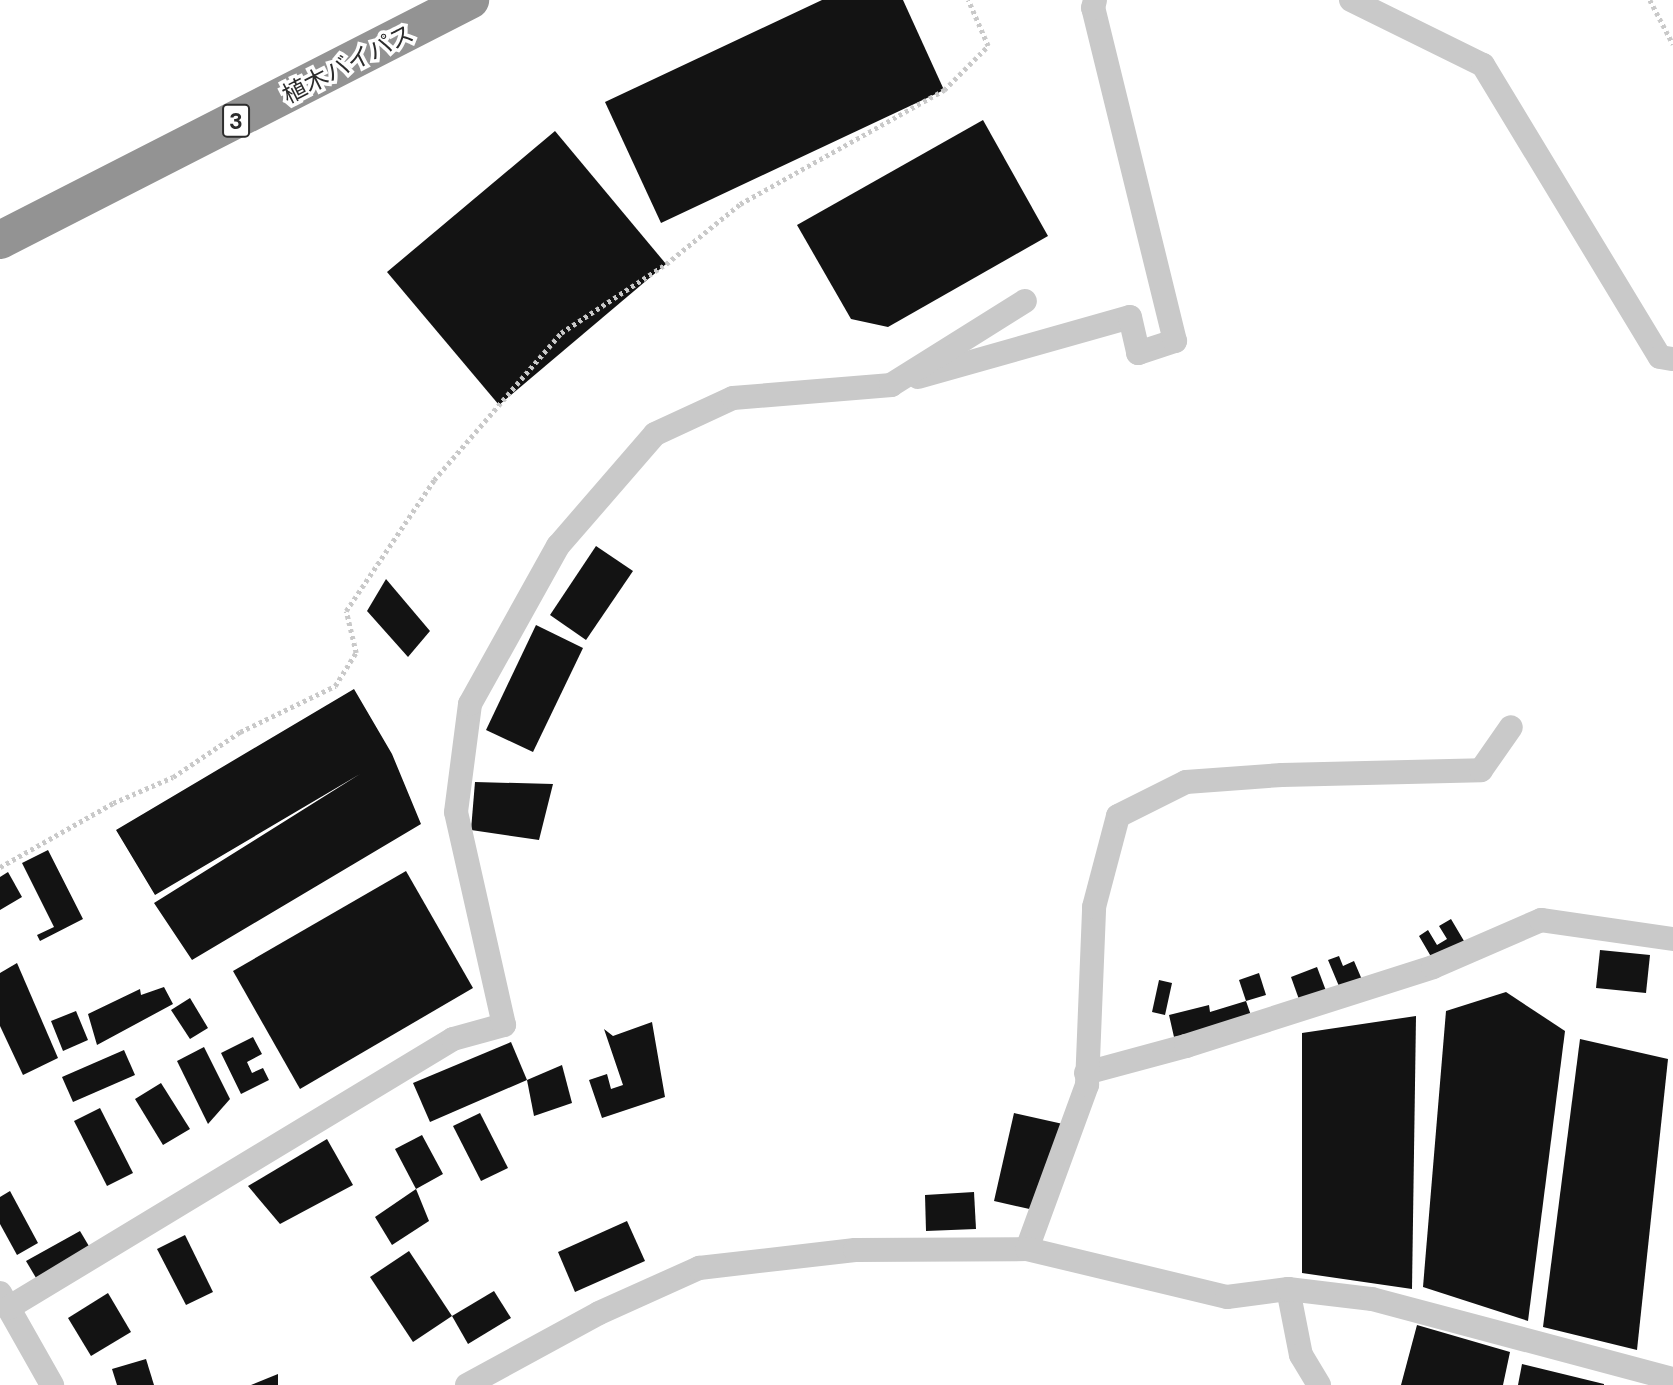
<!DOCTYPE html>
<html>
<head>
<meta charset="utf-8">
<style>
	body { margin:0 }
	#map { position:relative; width:1673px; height:1385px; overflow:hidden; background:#fff; font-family:"DM Sans","Noto Sans JP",sans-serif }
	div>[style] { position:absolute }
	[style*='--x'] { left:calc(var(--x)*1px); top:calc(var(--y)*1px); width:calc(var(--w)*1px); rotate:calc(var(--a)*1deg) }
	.building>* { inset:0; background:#131313 }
	.path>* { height:4.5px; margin-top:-2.25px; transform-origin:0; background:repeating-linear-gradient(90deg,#c9c9c9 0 3.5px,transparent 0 7px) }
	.street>* { height:24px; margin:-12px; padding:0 12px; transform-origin:12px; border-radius:12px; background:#c9c9c9 }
	.highway>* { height:38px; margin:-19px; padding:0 19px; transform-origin:19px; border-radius:19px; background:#939393 }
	span { translate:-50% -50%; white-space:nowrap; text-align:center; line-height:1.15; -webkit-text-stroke:7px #fff; paint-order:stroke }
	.shield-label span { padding:2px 5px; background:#fff; border:2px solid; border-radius:5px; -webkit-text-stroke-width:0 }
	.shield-label { font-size:23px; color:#2c2c2c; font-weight:700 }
	.street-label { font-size:24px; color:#2c2c2c }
</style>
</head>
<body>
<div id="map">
	<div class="building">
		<div style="clip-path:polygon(822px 0,903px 0,944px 90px,661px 223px,605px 102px)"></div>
		<div style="clip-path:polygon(983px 120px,1048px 236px,888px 327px,851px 319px,797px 225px)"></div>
		<div style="clip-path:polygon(555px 131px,666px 264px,499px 405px,387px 272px)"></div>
		<div style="clip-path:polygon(596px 546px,633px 571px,586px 640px,550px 615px)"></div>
		<div style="clip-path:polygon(386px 579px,430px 631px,408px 657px,367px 611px)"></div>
		<div style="clip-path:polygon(536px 625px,583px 648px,533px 752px,486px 730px)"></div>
		<div style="clip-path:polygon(354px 689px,392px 754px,421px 824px,192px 960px,154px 903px,360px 774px,155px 895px,116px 830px)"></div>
		<div style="clip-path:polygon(475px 782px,553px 784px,539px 840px,471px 830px)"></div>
		<div style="clip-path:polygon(48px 850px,83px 919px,40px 941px,37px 935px,54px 927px,22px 863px)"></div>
		<div style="clip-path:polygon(406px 871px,473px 988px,300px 1089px,233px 971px)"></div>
		<div style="clip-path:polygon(8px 872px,22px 897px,0 910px,0 877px)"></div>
		<div style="clip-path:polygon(1451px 919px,1464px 941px,1433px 960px,1419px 936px,1428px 930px,1437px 945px,1447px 939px,1439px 926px)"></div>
		<div style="clip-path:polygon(1600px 950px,1650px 955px,1646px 993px,1596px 988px)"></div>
		<div style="clip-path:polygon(1339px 956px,1343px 966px,1354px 961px,1363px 982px,1341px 991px,1328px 960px)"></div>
		<div style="clip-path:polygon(17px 963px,58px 1058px,23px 1075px,0 1026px,0 973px)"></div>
		<div style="clip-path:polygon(1317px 967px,1328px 996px,1301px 1005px,1291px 977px)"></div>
		<div style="clip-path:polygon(1259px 973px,1266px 995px,1246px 1001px,1239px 980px)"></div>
		<div style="clip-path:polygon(1159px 980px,1172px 983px,1165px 1015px,1152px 1012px)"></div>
		<div style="clip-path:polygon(164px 987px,173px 1004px,97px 1045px,88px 1014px,140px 989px,141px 995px)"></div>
		<div style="clip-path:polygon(1506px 992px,1565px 1031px,1528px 1321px,1423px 1287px,1446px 1011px)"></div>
		<div style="clip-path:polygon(190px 998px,208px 1028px,190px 1039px,171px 1010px)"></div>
		<div style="clip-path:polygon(1246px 1001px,1254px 1024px,1174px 1037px,1169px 1015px,1209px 1005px,1210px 1012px)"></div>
		<div style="clip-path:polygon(76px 1011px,88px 1040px,63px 1051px,51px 1021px)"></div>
		<div style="clip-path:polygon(1416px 1016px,1412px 1289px,1302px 1273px,1302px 1033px)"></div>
		<div style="clip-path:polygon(652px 1022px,665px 1097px,602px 1118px,589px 1080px,607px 1074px,611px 1089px,623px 1085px,604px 1029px,613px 1036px)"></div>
		<div style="clip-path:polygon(253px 1037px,262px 1054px,247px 1062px,252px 1073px,263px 1068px,269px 1080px,241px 1094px,221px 1053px)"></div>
		<div style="clip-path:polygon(1580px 1039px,1668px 1059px,1637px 1350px,1543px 1327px)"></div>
		<div style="clip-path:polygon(511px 1042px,527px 1080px,430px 1122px,413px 1083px)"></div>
		<div style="clip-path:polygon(204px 1047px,230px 1099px,208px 1124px,177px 1061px)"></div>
		<div style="clip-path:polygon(124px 1050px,135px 1075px,73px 1102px,62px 1077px)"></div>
		<div style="clip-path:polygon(562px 1065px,572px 1103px,534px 1116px,527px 1080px)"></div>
		<div style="clip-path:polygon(161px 1083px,190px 1129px,163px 1145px,135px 1099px)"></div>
		<div style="clip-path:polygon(100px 1108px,133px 1173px,107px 1186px,74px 1121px)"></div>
		<div style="clip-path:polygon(480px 1113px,508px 1168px,481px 1181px,453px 1126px)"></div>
		<div style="clip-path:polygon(1014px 1113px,1063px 1124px,1043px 1212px,994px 1201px)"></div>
		<div style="clip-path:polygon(422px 1135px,443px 1174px,416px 1189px,395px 1149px)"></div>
		<div style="clip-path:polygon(327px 1139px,353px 1185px,280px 1224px,248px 1186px)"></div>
		<div style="clip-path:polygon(416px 1189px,429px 1221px,392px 1245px,375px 1217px)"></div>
		<div style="clip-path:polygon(10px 1191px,38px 1243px,17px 1255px,0 1224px,0 1197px)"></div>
		<div style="clip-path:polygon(974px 1192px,976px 1229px,926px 1231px,925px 1195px)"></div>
		<div style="clip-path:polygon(627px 1221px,645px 1261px,575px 1292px,558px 1252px)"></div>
		<div style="clip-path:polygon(80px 1231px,96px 1258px,42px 1288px,26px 1261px)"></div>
		<div style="clip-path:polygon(185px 1235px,213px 1292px,186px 1305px,157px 1249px)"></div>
		<div style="clip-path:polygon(409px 1251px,452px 1316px,413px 1342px,370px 1277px)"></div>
		<div style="clip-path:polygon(494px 1291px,511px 1318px,468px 1344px,452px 1316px)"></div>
		<div style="clip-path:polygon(108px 1293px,131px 1332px,91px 1356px,68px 1318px)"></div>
		<div style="clip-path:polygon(1417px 1325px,1510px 1352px,1503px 1385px,1401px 1385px)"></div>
		<div style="clip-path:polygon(146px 1359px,154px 1385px,117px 1385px,112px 1369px)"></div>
		<div style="clip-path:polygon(1522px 1364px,1604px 1384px,1604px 1385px,1518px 1385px)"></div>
		<div style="clip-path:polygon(278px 1374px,278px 1385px,251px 1385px)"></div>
	</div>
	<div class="path">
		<div style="--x:1650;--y:0;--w:50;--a:62.4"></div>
		<div style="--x:0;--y:867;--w:130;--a:-29.5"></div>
		<div style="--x:113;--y:803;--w:65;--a:-23.4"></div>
		<div style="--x:173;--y:777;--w:81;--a:-33.9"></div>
		<div style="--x:240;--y:732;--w:106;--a:-25.8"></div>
		<div style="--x:335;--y:686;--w:39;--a:-58"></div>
		<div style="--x:356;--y:653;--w:43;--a:-103.4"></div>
		<div style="--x:346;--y:611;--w:158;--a:-56.1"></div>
		<div style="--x:434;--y:480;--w:194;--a:-49.2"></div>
		<div style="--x:561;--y:333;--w:126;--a:-33.3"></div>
		<div style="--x:666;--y:264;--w:95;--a:-39"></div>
		<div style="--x:740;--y:204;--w:234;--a:-29.2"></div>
		<div style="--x:944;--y:90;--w:62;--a:-45"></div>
		<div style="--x:988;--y:46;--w:50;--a:-113.5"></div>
	</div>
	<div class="street">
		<div style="--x:1351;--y:0;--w:147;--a:26.2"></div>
		<div style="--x:1483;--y:65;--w:341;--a:58.8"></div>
		<div style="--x:1660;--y:357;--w:13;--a:9"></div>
		<div style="--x:918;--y:377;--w:220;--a:-15.8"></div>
		<div style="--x:1130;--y:317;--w:37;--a:77"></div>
		<div style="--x:1138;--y:353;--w:39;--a:-18"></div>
		<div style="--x:1175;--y:341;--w:343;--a:-103.8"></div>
		<div style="--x:1093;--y:8;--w:8;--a:-76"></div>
		<div style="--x:1086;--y:1073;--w:104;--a:-15.1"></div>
		<div style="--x:1186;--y:1046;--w:259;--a:-17.7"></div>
		<div style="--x:1433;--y:967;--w:118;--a:-23.5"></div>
		<div style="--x:1541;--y:920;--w:133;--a:8.2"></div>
		<div style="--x:1027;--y:1249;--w:175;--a:-69.9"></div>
		<div style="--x:1087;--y:1085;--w:178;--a:-87.7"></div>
		<div style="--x:1094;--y:907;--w:94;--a:-75.2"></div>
		<div style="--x:1118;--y:816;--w:76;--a:-26.6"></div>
		<div style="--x:1186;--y:782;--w:96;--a:-4.2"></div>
		<div style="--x:1282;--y:775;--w:199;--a:-1.4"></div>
		<div style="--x:1481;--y:770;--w:52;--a:-55.1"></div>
		<div style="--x:1288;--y:1289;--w:67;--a:78.9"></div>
		<div style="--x:1301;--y:1355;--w:35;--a:59"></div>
		<div style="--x:0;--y:1293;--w:106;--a:60.5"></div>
		<div style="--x:8;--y:1308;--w:520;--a:-31.15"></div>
		<div style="--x:453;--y:1039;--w:53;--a:-15.4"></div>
		<div style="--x:504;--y:1025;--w:218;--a:-102.7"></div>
		<div style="--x:456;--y:812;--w:109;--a:-82.6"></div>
		<div style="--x:470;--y:704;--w:181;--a:-60.9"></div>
		<div style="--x:558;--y:546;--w:148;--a:-49.1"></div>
		<div style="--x:655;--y:434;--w:86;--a:-24.8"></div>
		<div style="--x:733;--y:398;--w:159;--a:-4.7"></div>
		<div style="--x:891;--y:385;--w:158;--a:-32.1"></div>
		<div style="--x:467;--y:1385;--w:150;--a:-28.6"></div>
		<div style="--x:599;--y:1313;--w:110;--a:-24.2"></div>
		<div style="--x:699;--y:1268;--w:157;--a:-6.6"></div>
		<div style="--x:855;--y:1250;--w:172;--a:-0.3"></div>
		<div style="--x:1027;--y:1249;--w:206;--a:13.5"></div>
		<div style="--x:1227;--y:1297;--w:62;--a:-7.5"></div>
		<div style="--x:1288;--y:1289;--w:85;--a:6.8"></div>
		<div style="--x:1372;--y:1299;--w:311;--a:14.9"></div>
	</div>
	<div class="highway">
		<div style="--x:0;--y:240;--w:528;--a:-27.05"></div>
	</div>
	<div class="shield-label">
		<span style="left:236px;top:121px">3</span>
	</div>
	<div class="street-label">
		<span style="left:348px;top:64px;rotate:-27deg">植木バイパス</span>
	</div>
</div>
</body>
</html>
